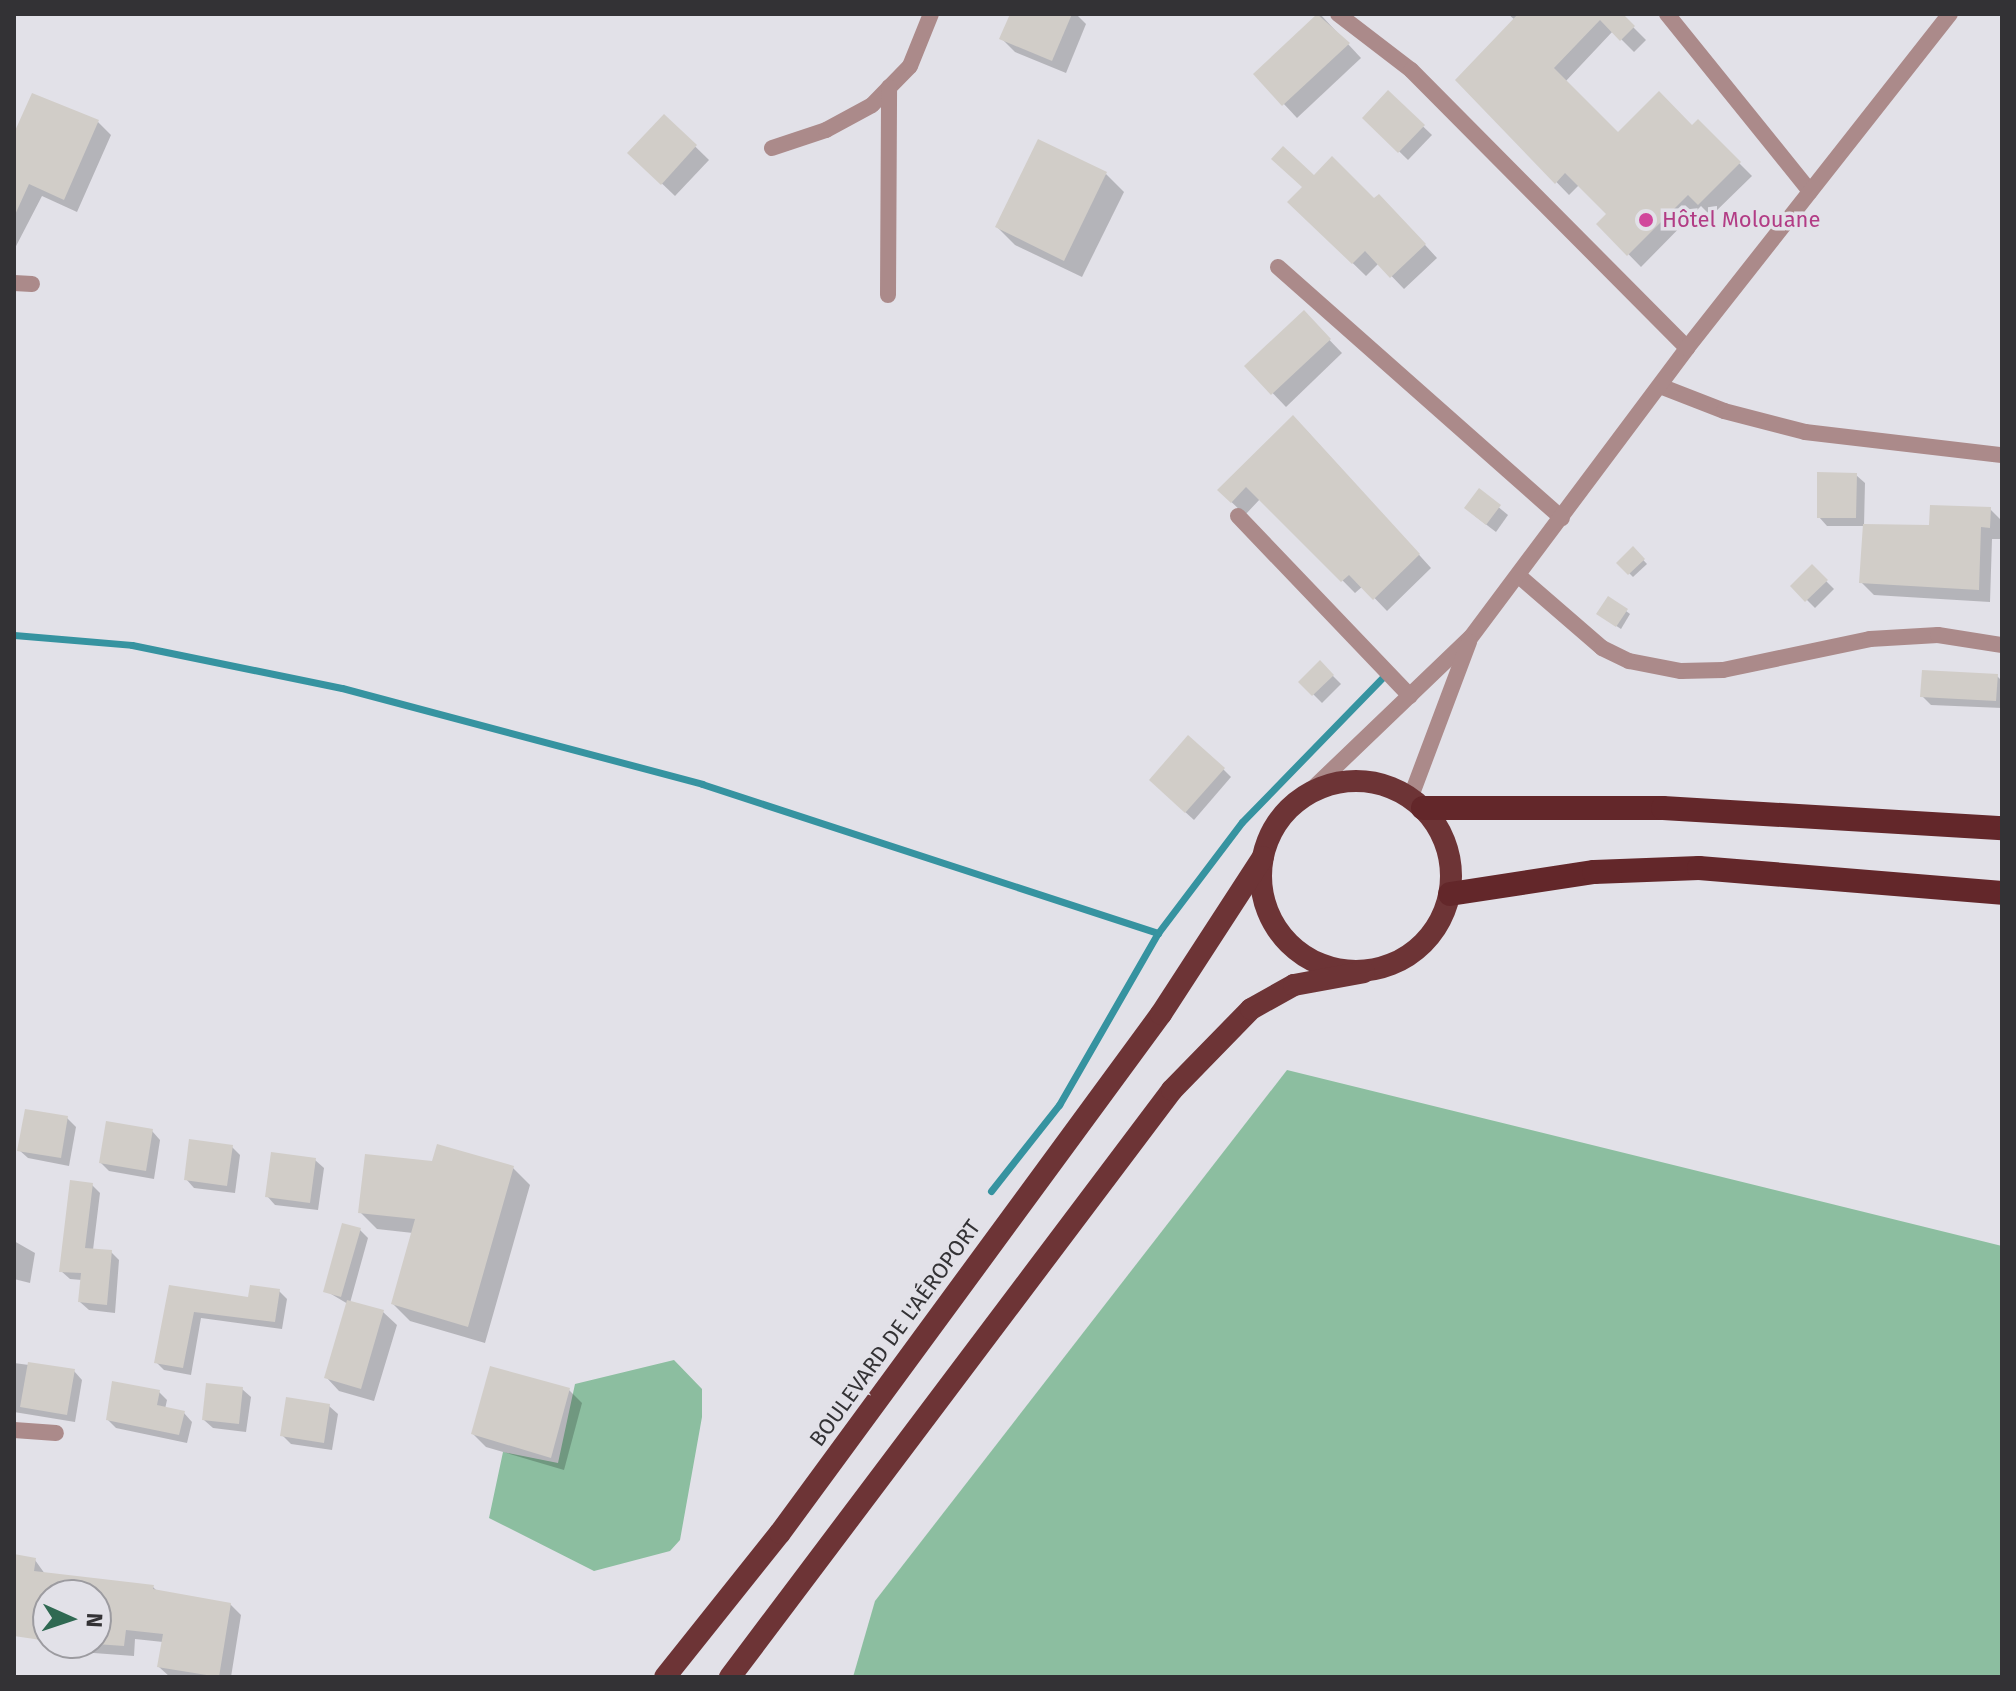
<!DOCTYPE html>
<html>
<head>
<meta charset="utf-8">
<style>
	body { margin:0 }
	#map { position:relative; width:2016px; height:1691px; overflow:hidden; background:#e2e1e8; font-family:"Fira Sans",sans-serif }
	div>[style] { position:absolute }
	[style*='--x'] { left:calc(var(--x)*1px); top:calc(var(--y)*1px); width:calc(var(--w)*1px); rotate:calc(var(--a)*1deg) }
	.green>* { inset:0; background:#8cbea0 }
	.shadow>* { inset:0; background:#0003 }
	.stream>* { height:7px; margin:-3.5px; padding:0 3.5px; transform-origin:3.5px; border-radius:3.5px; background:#3693a0 }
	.building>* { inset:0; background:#d1cdc8 }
	.minor>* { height:16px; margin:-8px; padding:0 8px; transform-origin:8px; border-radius:8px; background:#ab8a8a }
	.tertiary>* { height:16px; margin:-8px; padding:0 8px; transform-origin:8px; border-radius:8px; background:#ab8a8a }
	.trunk>* { height:22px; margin:-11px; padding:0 11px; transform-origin:11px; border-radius:11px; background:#6d3436 }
	.trunk>.ring { margin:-11px; padding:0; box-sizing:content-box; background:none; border:22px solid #6d3436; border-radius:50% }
	.motorway>* { height:24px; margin:-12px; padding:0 12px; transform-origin:12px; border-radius:12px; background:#63272a }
	.dots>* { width:22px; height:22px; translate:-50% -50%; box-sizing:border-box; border:4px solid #e2e1e8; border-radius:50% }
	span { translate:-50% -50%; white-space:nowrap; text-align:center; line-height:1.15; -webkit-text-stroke:7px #e2e1e8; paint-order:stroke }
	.hotel-label { font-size:22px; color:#b23c85 }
	.left { translate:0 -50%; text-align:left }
	.street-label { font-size:22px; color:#333235 }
	.frame { position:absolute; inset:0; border:16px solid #333235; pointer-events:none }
	.north { position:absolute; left:32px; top:1579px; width:80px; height:80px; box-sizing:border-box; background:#e2e1e8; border:2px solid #9c9ba0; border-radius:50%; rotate:93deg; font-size:22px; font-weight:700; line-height:32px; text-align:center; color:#333235 }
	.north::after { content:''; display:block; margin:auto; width:28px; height:36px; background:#2f6952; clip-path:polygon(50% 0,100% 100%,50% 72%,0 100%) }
</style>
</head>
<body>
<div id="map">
	<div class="green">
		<div style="clip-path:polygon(1287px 1070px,2002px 1246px,2002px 1677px,853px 1677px,875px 1601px)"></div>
		<div style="clip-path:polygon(674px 1360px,702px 1389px,702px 1417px,680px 1540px,670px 1551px,594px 1571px,489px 1518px,503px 1452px,558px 1463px,575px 1384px)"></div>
	</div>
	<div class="shadow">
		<div style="clip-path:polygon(1012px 14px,1076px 14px,1086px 24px,1066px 73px,1015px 52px,1002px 39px)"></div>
		<div style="clip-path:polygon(1320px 14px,1361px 58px,1297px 118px,1256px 74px)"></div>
		<div style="clip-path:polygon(1508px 14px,1620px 14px,1646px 40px,1634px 52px,1613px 31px,1565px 82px,1618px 135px,1692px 128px,1698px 122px,1752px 176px,1711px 216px,1701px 206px,1641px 267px,1599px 224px,1608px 214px,1579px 185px,1569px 195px,1458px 80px,1515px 20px)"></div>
		<div style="clip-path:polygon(1388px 93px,1432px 135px,1408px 160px,1365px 118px)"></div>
		<div style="clip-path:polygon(664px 116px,709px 160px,675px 196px,630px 153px)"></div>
		<div style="clip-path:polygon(98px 122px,111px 135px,77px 212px,42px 196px,14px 250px,14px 138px)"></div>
		<div style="clip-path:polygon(1106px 174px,1124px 192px,1082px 277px,1015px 245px,997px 227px)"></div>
		<div style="clip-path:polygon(1314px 178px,1392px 209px,1437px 258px,1404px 289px,1379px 263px,1366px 276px,1290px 202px)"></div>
		<div style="clip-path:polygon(1316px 326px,1342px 353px,1286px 407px,1247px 366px)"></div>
		<div style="clip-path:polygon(1306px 430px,1431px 568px,1387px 611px,1363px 586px,1355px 593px,1261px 498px,1245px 515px,1219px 490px)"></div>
		<div style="clip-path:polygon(1856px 475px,1865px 483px,1864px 526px,1931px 527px,1990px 509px,2002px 521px,2001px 539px,1992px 539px,1990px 602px,1874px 595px,1861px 582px,1865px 526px,1827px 526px,1819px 517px)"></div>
		<div style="clip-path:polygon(1479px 491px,1508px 515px,1496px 532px,1475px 516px)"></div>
		<div style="clip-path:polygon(1633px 549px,1647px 564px,1633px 577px,1619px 563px)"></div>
		<div style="clip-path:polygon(1812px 567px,1834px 589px,1815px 608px,1793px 586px)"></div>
		<div style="clip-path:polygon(1626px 611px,1630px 614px,1621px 629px,1603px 617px)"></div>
		<div style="clip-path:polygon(1320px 663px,1341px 684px,1322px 703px,1301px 682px)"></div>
		<div style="clip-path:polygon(1997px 676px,2002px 681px,2002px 708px,1931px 705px,1922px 696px)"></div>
		<div style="clip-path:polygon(1223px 769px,1231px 777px,1194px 820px,1160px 789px)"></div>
		<div style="clip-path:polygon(67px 1118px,76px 1127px,69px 1166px,28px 1158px,19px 1150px)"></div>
		<div style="clip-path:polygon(152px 1131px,160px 1140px,154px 1179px,109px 1171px,101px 1163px)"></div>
		<div style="clip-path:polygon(232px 1147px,240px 1155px,235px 1193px,194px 1188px,186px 1179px)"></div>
		<div style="clip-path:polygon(315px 1160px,324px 1168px,318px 1210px,275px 1205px,267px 1196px)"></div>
		<div style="clip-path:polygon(513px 1168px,530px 1185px,485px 1343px,410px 1321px,393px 1304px,413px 1233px,377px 1229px,360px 1212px)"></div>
		<div style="clip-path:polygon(92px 1185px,100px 1193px,93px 1250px,111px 1252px,119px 1260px,115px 1313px,89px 1310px,80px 1302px,82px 1280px,70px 1279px,61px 1271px)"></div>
		<div style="clip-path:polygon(360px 1230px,368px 1238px,350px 1303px,383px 1312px,397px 1325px,374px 1401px,339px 1391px,326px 1377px,348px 1304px,326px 1291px)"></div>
		<div style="clip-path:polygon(14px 1241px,35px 1253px,30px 1283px,14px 1279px)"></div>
		<div style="clip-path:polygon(171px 1288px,250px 1299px,279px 1291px,287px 1299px,282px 1329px,201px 1318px,191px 1375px,164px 1370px,156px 1362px)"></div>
		<div style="clip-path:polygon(14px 1363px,74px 1371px,82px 1380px,75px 1422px,14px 1412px)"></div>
		<div style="clip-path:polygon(242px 1389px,251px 1397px,246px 1432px,213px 1428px,204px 1420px)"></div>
		<div style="clip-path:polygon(569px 1390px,582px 1403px,564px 1470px,486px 1447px,473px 1434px)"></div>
		<div style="clip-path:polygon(159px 1392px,167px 1400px,165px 1409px,184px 1413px,192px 1422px,187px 1443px,116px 1428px,108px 1420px)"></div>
		<div style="clip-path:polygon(329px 1406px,338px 1414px,332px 1450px,291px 1444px,283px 1436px)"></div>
		<div style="clip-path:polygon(evenodd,14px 1556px,35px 1560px,45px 1574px,153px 1587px,158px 1592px,230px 1604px,241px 1615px,231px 1677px,170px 1677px,159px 1667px,163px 1642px,135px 1639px,134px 1656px,53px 1650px,43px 1636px,14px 1633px,14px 1556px,48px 1595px,96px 1595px,96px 1643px,48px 1643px,48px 1595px)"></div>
	</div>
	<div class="stream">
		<div style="--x:14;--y:635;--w:118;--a:4.8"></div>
		<div style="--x:132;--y:645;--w:214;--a:11.6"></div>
		<div style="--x:342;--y:688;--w:373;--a:14.9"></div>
		<div style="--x:702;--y:784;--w:480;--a:18.1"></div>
		<div style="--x:991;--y:1191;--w:110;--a:-51.7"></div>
		<div style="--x:1059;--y:1105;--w:198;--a:-60.1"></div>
		<div style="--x:1158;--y:933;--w:139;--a:-52.9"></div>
		<div style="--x:1242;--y:822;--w:208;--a:-45.8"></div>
	</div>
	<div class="building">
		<div style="clip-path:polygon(1010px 14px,1072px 14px,1052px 61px,999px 39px)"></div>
		<div style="clip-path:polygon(1317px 14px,1350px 43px,1282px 106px,1253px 74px)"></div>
		<div style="clip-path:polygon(1518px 14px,1623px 14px,1635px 26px,1620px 41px,1600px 20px,1554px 68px,1618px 132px,1659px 91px,1692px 125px,1698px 119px,1741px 162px,1698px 205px,1688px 195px,1627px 256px,1596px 224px,1606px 214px,1565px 173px,1555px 184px,1455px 80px)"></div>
		<div style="clip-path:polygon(1388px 90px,1425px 125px,1398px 153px,1362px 118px)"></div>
		<div style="clip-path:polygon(32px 93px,99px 120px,64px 200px,29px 184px,14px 217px,14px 133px)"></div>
		<div style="clip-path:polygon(664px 114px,697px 145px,661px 185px,627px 153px)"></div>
		<div style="clip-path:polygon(1038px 139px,1107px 172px,1064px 261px,995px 227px)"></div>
		<div style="clip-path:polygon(1283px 146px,1314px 175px,1332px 156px,1374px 198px,1379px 194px,1426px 244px,1390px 278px,1365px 251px,1352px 264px,1287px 202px,1302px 187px,1271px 159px)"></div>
		<div style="clip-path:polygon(1304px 310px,1331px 339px,1271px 395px,1244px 366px)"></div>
		<div style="clip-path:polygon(1293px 415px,1420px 554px,1373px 600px,1349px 575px,1341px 582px,1246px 487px,1231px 503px,1217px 490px)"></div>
		<div style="clip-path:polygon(1817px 472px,1857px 473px,1856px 518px,1817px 518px)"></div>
		<div style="clip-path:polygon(1479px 488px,1501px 505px,1486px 525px,1464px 508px)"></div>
		<div style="clip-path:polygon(1930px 505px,1991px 507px,1990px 528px,1981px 527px,1979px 590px,1859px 583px,1863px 524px,1929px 525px)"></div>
		<div style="clip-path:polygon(1633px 546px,1645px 559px,1628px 575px,1616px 563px)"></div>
		<div style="clip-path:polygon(1812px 564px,1828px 580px,1805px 602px,1790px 586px)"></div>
		<div style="clip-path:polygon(1608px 596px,1628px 609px,1616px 627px,1596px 614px)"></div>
		<div style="clip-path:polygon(1320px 660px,1334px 675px,1312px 696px,1298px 682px)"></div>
		<div style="clip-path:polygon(1922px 670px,1998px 674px,1996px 701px,1920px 697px)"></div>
		<div style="clip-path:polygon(1188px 735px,1225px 768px,1185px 813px,1149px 780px)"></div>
		<div style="clip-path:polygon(25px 1109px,68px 1116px,61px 1158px,17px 1151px)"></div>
		<div style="clip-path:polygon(106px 1121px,153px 1129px,146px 1171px,99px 1163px)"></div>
		<div style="clip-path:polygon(189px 1139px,233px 1145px,227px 1186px,184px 1180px)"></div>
		<div style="clip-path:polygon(437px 1144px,514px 1166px,468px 1327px,391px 1304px,415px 1219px,358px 1213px,365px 1154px,432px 1161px)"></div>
		<div style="clip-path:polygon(271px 1152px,316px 1158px,310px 1203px,265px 1197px)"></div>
		<div style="clip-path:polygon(70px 1180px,93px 1183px,85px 1248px,112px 1250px,107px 1305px,78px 1302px,81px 1273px,59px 1272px)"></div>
		<div style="clip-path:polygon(342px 1223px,361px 1228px,341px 1297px,323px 1292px)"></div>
		<div style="clip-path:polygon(169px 1285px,248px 1297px,250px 1285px,280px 1289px,275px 1322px,194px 1312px,183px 1368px,154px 1363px)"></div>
		<div style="clip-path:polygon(347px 1300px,384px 1310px,361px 1389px,324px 1378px)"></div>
		<div style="clip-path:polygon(28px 1362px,75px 1369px,67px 1415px,20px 1407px)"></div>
		<div style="clip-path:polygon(490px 1366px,570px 1388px,551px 1458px,471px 1434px)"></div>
		<div style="clip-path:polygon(112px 1381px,160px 1390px,157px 1405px,185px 1411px,179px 1435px,106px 1420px)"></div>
		<div style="clip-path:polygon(206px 1383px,243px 1387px,239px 1424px,202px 1420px)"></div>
		<div style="clip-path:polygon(286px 1397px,330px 1404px,324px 1443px,280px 1436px)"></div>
		<div style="clip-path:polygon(14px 1554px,36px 1558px,34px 1571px,154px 1585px,153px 1589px,231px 1603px,219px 1677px,157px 1667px,163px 1634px,126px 1630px,124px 1646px,96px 1644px,96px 1595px,45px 1595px,41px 1640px,14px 1636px)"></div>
	</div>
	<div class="minor">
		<div style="--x:1338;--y:14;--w:92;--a:37.5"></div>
		<div style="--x:1411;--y:70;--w:392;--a:45.2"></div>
		<div style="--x:1667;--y:14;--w:228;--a:51.1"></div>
		<div style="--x:772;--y:148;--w:57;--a:-18.4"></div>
		<div style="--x:826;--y:130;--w:52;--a:-28.5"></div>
		<div style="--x:872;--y:105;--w:54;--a:-45.7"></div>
		<div style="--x:910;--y:66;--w:56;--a:-68"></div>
		<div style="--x:1278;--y:267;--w:379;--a:41.5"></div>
		<div style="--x:14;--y:283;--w:18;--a:3"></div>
		<div style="--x:888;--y:295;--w:208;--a:-89.7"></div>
		<div style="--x:1660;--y:386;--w:69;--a:21.3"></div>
		<div style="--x:1724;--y:411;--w:84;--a:14.5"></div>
		<div style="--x:1805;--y:432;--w:198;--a:6.7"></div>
		<div style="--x:1238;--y:516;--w:249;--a:46.3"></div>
		<div style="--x:1519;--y:576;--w:110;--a:40.9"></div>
		<div style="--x:1602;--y:648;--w:30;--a:26"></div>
		<div style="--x:1629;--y:661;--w:53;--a:10.9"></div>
		<div style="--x:1681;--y:671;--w:42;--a:-1.4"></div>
		<div style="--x:1723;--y:670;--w:150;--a:-11.9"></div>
		<div style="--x:1870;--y:639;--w:68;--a:-3.4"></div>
		<div style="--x:1938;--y:635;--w:65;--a:8.9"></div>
		<div style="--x:14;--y:1430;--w:42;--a:4.1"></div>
	</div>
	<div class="tertiary">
		<div style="--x:1306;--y:795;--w:228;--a:-43.8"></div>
		<div style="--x:1471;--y:637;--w:361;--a:-53.2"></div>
		<div style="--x:1687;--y:348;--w:425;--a:-51.8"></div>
		<div style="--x:1410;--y:799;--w:168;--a:-69.4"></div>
	</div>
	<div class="trunk">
		<div class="ring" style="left:1261px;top:781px;width:168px;height:168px"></div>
		<div style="--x:665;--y:1677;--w:184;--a:-51.4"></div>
		<div style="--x:780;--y:1533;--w:644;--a:-53.72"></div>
		<div style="--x:1161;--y:1014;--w:187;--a:-57"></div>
		<div style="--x:730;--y:1677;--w:735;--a:-53.02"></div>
		<div style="--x:1172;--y:1090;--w:113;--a:-45.7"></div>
		<div style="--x:1251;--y:1009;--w:49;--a:-29.2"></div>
		<div style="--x:1294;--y:985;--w:71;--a:-10.5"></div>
	</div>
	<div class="motorway">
		<div style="--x:1423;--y:808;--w:240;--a:0"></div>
		<div style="--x:1663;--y:808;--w:340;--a:3.4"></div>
		<div style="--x:1450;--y:894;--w:146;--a:-8.7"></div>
		<div style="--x:1594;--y:872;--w:105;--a:-2.2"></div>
		<div style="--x:1699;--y:868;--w:304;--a:4.7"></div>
	</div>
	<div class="dots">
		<div style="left:1646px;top:220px;background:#d1479c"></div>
	</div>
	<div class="hotel-label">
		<span class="left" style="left:1662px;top:220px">Hôtel Molouane</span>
	</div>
	<div class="street-label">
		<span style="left:895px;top:1333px;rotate:-54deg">BOULEVARD DE L'AÉROPORT</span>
	</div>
	<div class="frame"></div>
	<div class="north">N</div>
</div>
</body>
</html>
